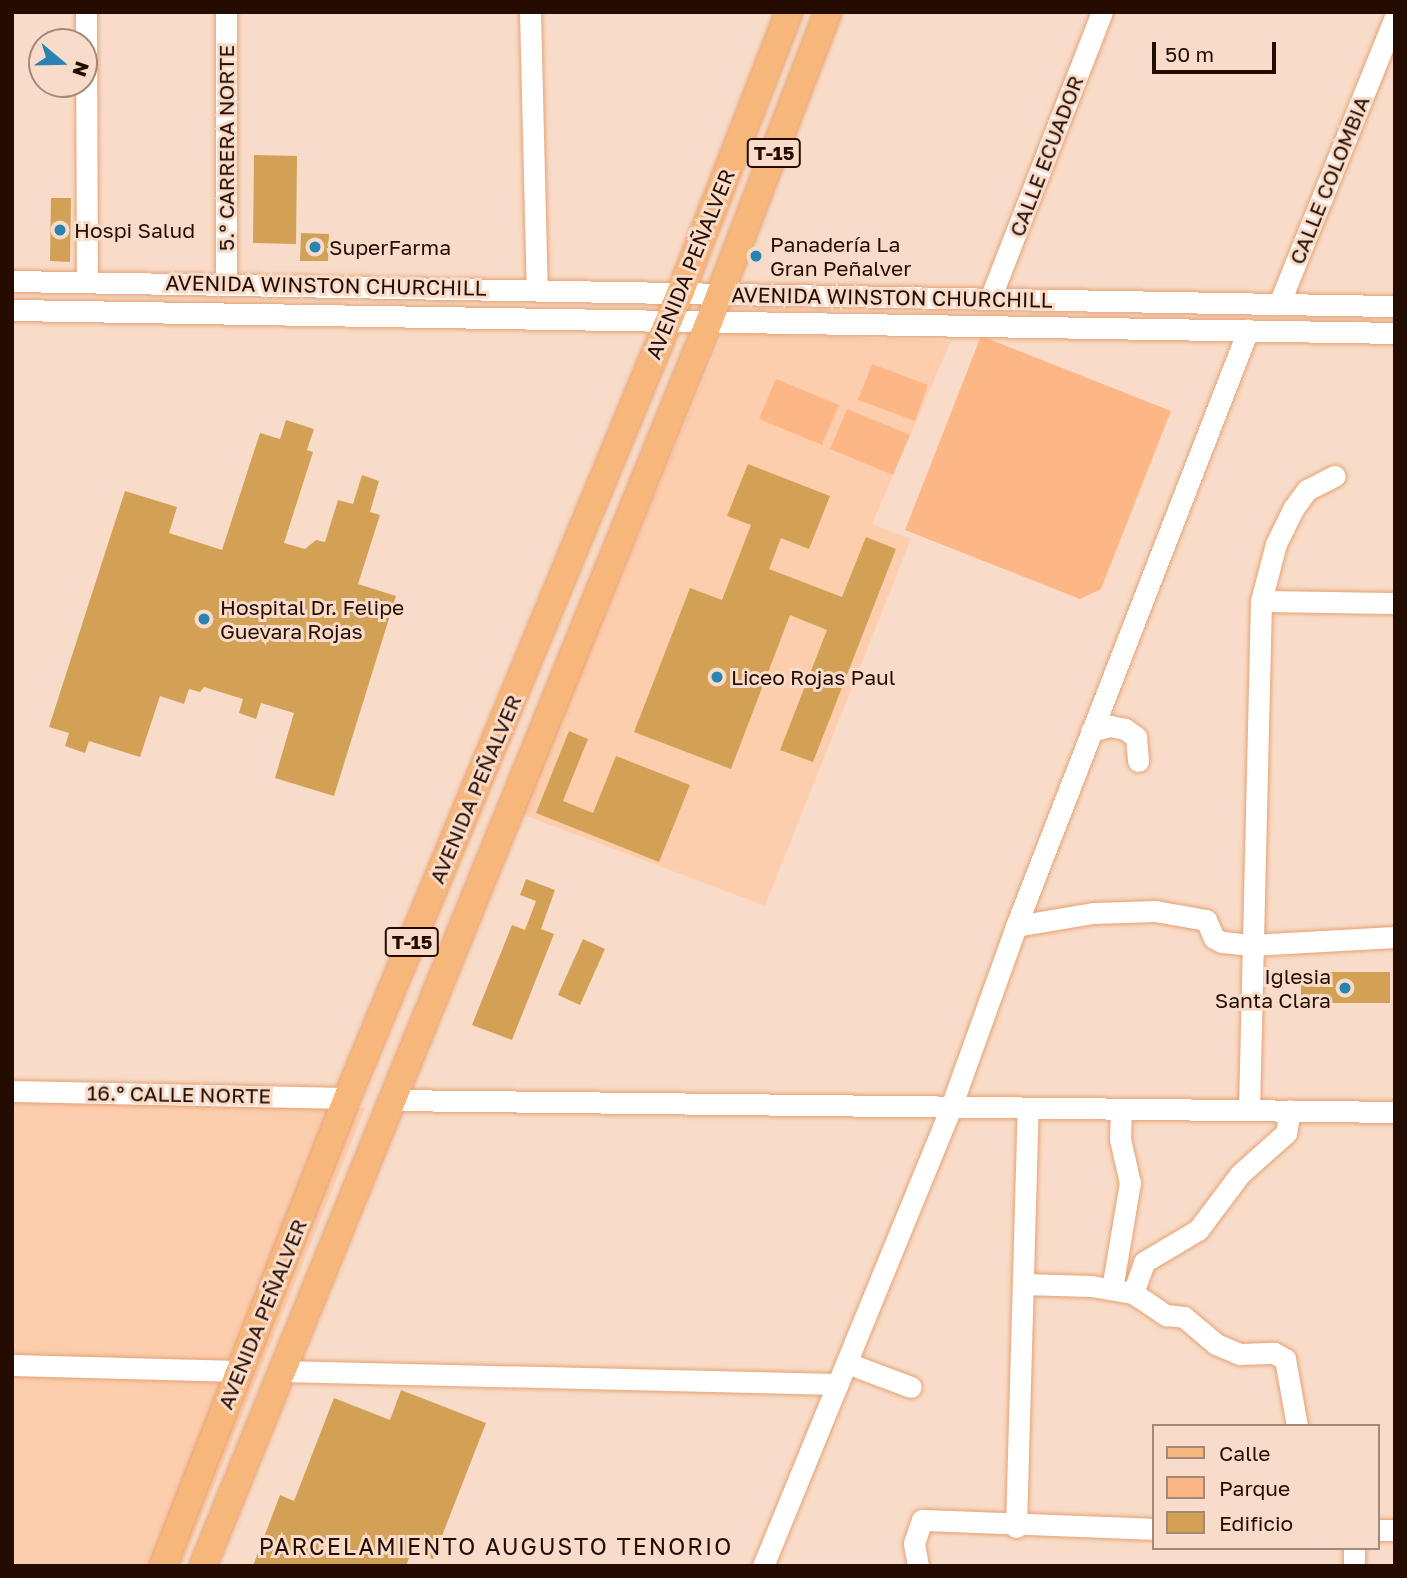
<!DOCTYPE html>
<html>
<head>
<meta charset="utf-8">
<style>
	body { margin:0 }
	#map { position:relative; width:1407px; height:1578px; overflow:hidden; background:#f8dcc9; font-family:"Golos Text",sans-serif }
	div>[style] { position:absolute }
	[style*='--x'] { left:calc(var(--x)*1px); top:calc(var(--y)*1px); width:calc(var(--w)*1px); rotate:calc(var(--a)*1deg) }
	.built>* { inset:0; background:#fcceae }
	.green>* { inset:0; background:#fdb787 }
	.building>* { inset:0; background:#d3a155 }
	.roads { filter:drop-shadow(0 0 2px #e6a273) drop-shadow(0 0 2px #e6a273) }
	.minor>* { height:21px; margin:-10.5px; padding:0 10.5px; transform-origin:10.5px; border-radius:10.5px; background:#fff }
	.major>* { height:26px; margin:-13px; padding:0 13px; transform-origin:13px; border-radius:13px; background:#f7b67a }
	.dots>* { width:19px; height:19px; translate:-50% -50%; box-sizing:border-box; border:4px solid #f8dcc9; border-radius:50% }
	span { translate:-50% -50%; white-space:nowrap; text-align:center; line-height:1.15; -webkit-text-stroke:6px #f8dcc9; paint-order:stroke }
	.shield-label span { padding:2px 5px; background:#f8dcc9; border:2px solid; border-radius:5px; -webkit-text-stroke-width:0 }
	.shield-label { font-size:19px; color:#240c00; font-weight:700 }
	.street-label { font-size:21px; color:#240c00 }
	.poi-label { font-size:21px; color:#240c00 }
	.left { translate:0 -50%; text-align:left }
	.right { translate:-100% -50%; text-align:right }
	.neighbourhood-label { font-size:23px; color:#240c00; letter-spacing:2px }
	.frame { position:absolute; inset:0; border:14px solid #240c00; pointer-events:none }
	.legend { position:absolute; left:1152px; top:1424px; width:228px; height:126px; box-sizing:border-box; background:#f8dcc9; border:2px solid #a38979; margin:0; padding:9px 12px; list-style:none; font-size:21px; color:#240c00 }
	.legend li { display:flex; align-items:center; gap:14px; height:35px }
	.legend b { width:35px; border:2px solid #a38979 }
	.north { position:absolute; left:28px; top:28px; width:70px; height:70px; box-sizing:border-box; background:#f8dcc9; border:2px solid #a38979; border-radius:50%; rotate:109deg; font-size:19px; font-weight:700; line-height:28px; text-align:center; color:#240c00 }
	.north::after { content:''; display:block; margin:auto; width:24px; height:32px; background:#2a84b2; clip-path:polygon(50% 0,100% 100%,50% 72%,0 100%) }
	.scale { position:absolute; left:1152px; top:42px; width:124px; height:32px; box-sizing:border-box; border:4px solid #240c00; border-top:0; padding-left:9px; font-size:21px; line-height:24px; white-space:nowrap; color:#240c00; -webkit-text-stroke:5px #f8dcc9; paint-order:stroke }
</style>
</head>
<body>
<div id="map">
	<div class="built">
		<div style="clip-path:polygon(723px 333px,951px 341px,872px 524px,911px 539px,765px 906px,521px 814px)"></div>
		<div style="clip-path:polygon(12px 1101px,365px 1108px,182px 1566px,12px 1566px)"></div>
	</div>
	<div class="green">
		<div style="clip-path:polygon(981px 336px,1171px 411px,1101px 589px,1080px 599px,905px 530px)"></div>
		<div style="clip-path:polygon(872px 364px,928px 385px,915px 421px,858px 400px)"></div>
		<div style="clip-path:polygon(776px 379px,839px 405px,822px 445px,759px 419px)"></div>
		<div style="clip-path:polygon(847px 409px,910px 435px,893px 475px,830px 449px)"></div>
	</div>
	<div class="building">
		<div style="clip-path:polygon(254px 155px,297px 156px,296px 244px,253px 243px)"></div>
		<div style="clip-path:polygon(51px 198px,71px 198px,70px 262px,50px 261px)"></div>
		<div style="clip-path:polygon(301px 233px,329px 234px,328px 261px,300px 261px)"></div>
		<div style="clip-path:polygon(286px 420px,314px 429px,307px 450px,313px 452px,284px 543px,305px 549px,316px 540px,325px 542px,338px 500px,353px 504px,362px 475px,379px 481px,370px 512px,380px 515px,358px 584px,396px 596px,334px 796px,275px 778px,294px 713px,261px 703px,256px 719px,239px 713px,243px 699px,204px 687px,200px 692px,189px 689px,184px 704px,160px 696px,140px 757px,89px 741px,85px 753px,65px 746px,69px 733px,49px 727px,125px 491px,177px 507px,169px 533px,222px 550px,260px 433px,280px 439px)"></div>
		<div style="clip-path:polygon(748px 464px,830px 496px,809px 549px,781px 538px,769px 569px,842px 597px,866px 537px,896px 549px,813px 762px,780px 750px,827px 630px,790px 615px,731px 769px,634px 732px,690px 588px,722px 600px,751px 525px,727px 516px)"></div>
		<div style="clip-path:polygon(569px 731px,588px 739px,563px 801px,593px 813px,616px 756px,690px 785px,659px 862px,536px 813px)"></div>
		<div style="clip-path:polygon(526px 879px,555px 890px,541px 929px,554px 934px,512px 1040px,472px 1025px,512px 925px,525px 930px,536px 901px,520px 895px)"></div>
		<div style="clip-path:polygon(583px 939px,605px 949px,580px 1005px,558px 995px)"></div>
		<div style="clip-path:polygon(1301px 972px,1390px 972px,1390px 1003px,1301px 1003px)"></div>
		<div style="clip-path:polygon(401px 1390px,486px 1423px,433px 1559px,412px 1551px,406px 1566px,253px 1566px,280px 1495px,294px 1501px,334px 1398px,390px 1420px)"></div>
	</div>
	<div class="roads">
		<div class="minor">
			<div style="--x:86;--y:12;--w:270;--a:89.8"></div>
			<div style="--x:530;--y:12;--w:277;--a:88.6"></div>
			<div style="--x:12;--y:281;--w:1383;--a:1.04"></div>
			<div style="--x:226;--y:284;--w:272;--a:-90"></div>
			<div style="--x:990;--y:299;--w:308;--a:-68.7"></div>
			<div style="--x:1279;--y:304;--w:310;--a:-68"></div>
			<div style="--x:12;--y:310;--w:1383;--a:0.95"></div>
			<div style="--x:1261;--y:601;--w:134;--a:0.9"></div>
			<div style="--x:1091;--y:731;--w:20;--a:-15"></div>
			<div style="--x:1110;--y:726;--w:15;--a:11"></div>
			<div style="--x:1125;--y:729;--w:14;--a:36"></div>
			<div style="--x:1136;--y:737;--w:24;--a:85"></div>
			<div style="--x:1016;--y:926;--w:78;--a:-9.6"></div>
			<div style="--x:1093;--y:913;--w:62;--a:-1.8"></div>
			<div style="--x:1155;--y:911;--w:52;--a:10"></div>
			<div style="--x:1206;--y:920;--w:20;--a:66"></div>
			<div style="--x:1214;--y:938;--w:9;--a:27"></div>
			<div style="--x:1222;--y:942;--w:29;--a:6"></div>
			<div style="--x:1251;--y:945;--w:144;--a:-3.2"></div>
			<div style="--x:12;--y:1091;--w:335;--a:1.2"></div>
			<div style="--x:389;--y:1100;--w:1006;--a:0.68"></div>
			<div style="--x:1249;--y:1110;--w:509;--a:-88.65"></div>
			<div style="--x:1261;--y:601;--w:59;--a:-75.3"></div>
			<div style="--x:1276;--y:544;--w:39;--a:-64"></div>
			<div style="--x:1293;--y:509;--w:24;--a:-54"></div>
			<div style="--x:1307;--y:490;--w:31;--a:-27"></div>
			<div style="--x:1023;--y:1284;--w:68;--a:1.7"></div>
			<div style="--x:1091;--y:1286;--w:43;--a:9.5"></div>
			<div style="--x:1133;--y:1293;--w:40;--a:34"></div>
			<div style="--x:1166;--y:1315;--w:18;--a:6"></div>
			<div style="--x:1184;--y:1317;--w:42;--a:40.2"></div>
			<div style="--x:1216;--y:1344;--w:26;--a:23"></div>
			<div style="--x:1240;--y:1354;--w:34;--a:-2"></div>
			<div style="--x:1274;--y:1353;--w:13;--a:29"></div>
			<div style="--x:1285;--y:1359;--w:68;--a:79.8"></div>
			<div style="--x:1112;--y:1289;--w:108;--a:-80.4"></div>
			<div style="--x:1130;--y:1183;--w:45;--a:-102.8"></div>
			<div style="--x:1120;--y:1139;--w:30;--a:-88"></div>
			<div style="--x:1133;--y:1293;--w:33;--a:-70"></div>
			<div style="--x:1144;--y:1262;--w:63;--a:-30.7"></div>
			<div style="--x:1198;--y:1230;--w:70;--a:-53.1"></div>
			<div style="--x:1240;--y:1174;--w:62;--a:-41.7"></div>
			<div style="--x:1286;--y:1133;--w:23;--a:-80"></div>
			<div style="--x:847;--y:1363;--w:68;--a:20.6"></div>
			<div style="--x:12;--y:1365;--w:227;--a:1.5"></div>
			<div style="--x:281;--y:1371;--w:557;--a:1.34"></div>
			<div style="--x:1016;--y:1527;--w:419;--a:-88.4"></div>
			<div style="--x:1377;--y:1530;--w:18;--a:0"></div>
			<div style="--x:1354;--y:1548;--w:18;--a:90"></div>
			<div style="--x:763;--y:1566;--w:496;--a:-67.7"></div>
			<div style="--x:951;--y:1107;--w:192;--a:-70.2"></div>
			<div style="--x:1016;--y:926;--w:640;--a:-68.73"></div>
			<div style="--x:918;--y:1566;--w:23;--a:-100"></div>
			<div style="--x:914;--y:1543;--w:24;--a:-71"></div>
			<div style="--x:922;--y:1520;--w:231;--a:2.2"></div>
		</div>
		<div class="major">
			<div style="--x:163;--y:1566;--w:503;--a:-68.54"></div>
			<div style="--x:347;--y:1098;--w:873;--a:-67.52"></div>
			<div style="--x:681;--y:291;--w:299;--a:-68.8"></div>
			<div style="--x:203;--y:1566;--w:1343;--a:-67.87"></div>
			<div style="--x:709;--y:322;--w:332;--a:-69"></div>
		</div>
	</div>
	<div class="dots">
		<div style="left:60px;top:230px;background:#2a84b2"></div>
		<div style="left:315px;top:247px;background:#2a84b2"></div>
		<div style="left:756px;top:256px;background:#2a84b2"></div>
		<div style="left:204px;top:619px;background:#2a84b2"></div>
		<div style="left:717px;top:677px;background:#2a84b2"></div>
		<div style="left:1345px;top:988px;background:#2a84b2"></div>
	</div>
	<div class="shield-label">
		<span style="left:774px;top:153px">T-15</span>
		<span style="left:412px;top:942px">T-15</span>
	</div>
	<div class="street-label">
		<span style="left:226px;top:148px;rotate:-90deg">5.° CARRERA NORTE</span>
		<span style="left:1046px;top:156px;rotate:-69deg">CALLE ECUADOR</span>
		<span style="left:1329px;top:180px;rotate:-68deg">CALLE COLOMBIA</span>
		<span style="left:690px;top:264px;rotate:-68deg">AVENIDA PEÑALVER</span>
		<span style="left:326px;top:285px;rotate:1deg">AVENIDA WINSTON CHURCHILL</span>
		<span style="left:892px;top:297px;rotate:1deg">AVENIDA WINSTON CHURCHILL</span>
		<span style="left:475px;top:789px;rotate:-67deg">AVENIDA PEÑALVER</span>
		<span style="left:179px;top:1094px;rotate:1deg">16.° CALLE NORTE</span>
		<span style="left:262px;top:1314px;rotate:-68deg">AVENIDA PEÑALVER</span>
	</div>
	<div class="poi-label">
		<span class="left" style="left:74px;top:230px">Hospi Salud</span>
		<span class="left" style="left:770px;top:256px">Panadería La<br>Gran Peñalver</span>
		<span class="left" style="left:329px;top:247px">SuperFarma</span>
		<span class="left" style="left:220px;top:619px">Hospital Dr. Felipe<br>Guevara Rojas</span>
		<span class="left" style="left:731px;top:677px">Liceo Rojas Paul</span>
		<span class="right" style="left:1331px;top:988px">Iglesia<br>Santa Clara</span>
	</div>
	<div class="neighbourhood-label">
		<span style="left:496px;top:1546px">PARCELAMIENTO AUGUSTO TENORIO</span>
	</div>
	<div class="frame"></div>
	<ul class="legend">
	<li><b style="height:9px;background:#f7b67a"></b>Calle</li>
	<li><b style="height:19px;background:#fdb787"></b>Parque</li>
	<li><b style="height:19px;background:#d3a155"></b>Edificio</li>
	</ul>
	<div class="north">N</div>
	<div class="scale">50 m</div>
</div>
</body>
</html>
